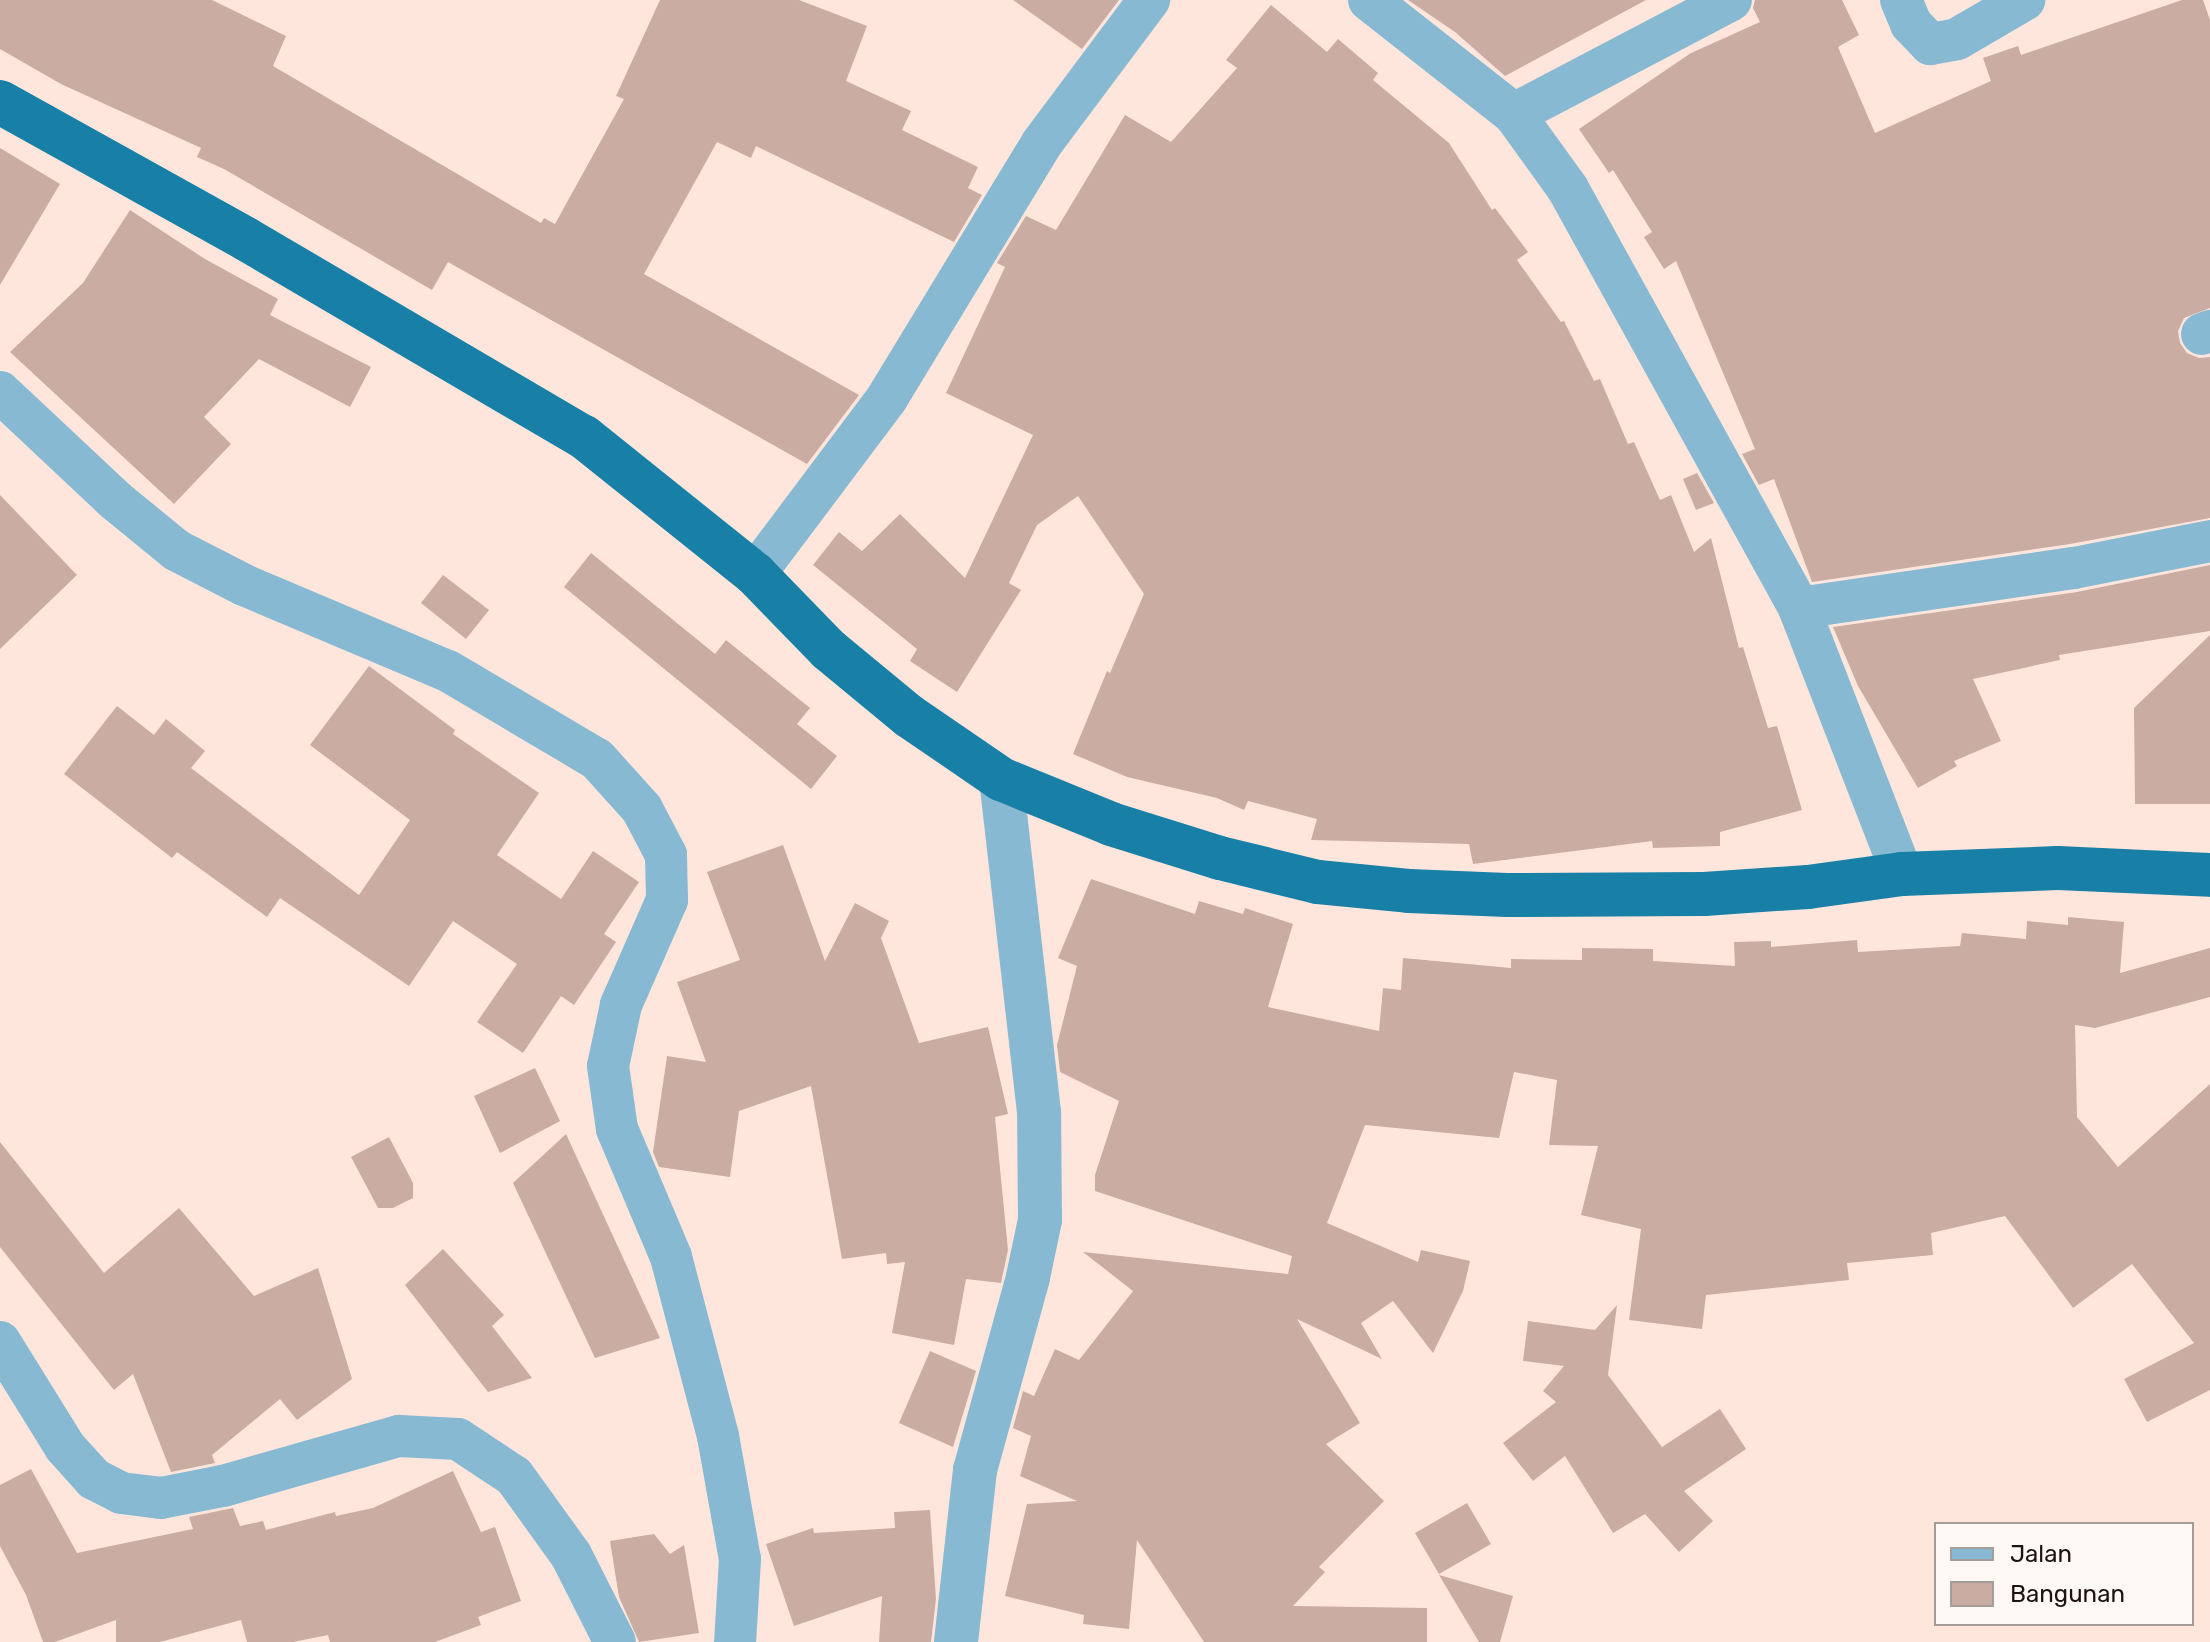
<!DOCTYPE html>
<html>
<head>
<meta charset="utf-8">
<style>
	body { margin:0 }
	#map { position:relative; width:2210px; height:1642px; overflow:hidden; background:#ffe6dd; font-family:Rubik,sans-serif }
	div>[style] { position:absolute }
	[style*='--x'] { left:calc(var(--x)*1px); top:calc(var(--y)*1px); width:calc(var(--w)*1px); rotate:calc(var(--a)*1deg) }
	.building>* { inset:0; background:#caaca3 }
	.minor>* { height:42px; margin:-21px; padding:0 21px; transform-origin:21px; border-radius:21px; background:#87b9d2 }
	.tertiary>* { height:44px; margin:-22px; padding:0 22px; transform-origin:22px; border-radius:22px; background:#87b9d2 }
	.trunk>* { height:44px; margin:-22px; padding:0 22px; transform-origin:22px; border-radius:22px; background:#1880a6 }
	span { translate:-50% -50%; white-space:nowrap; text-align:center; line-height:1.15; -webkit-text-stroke:7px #fef8f5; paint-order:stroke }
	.legend { position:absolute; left:1934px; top:1522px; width:260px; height:104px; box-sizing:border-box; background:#fef8f5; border:2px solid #a49c99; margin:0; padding:10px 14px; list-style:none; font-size:24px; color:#1d130f }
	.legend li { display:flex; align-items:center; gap:16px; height:40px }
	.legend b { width:40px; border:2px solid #a49c99 }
</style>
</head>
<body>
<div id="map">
	<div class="building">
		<div style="clip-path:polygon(0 0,212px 0,286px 36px,273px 66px,541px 223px,544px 218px,555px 224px,624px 99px,616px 96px,660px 0,799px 0,867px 26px,846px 81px,911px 111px,902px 130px,978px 167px,968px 188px,982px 195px,954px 242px,756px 146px,751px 158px,717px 142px,644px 274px,859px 395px,807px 464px,448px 262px,432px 290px,224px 169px,197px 157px,201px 148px,61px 84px,0 49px)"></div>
		<div style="clip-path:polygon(1013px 0,1119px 0,1082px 49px)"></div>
		<div style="clip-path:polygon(1408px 0,1646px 0,1505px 76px,1455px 32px)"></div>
		<div style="clip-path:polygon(1755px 0,1842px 0,1859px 35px,1838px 47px,1875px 133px,1991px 81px,1983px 58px,2018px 46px,2021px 55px,2182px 0,2203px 0,2210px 20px,2210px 308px,2184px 318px,2178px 331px,2180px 343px,2187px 353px,2199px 358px,2210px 357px,2210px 518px,2070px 544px,1812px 582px,1774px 479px,1759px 485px,1742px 454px,1755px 449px,1676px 261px,1664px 269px,1644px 237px,1652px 232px,1613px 170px,1609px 173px,1579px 129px,1691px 53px,1760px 22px,1753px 8px)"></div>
		<div style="clip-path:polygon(1271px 5px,1327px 52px,1338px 39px,1378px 73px,1373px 80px,1449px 143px,1492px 210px,1495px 208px,1528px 252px,1517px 260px,1561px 322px,1564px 321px,1594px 381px,1600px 379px,1628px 444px,1634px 442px,1660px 500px,1671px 495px,1694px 552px,1711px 538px,1739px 648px,1743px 647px,1768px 728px,1777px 726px,1802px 810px,1720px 832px,1720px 846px,1653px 848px,1652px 841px,1473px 864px,1469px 844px,1311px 840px,1317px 819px,1248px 801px,1244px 810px,1217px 798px,1127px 777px,1073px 754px,1107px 671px,1110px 673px,1144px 594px,1078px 496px,1037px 525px,1009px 583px,1021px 590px,957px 692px,910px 661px,917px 649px,813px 565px,839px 532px,862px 551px,900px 514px,965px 578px,1033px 435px,946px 393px,1005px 267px,997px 263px,1026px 216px,1056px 230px,1125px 115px,1171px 142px,1237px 68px,1226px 60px)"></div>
		<div style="clip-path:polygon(0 148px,60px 184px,0 285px)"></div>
		<div style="clip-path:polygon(130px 210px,205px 259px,278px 299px,270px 315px,371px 367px,350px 407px,259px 359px,204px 417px,231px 444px,174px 504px,10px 352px,83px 283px)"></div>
		<div style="clip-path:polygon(1697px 473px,1714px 503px,1696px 510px,1683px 479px)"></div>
		<div style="clip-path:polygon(0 495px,77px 575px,0 649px)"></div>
		<div style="clip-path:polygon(591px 553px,715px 654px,726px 640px,810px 708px,797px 724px,837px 756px,811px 789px,564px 587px)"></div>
		<div style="clip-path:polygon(2210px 565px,2210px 631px,2059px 655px,2060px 660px,1973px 679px,2001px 741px,1954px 761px,1957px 766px,1918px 788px,1858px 686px,1833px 627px,2077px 592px)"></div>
		<div style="clip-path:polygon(443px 575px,489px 610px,466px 639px,421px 603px)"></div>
		<div style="clip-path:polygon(2210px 635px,2210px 804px,2135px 804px,2134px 708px)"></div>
		<div style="clip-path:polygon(369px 666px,455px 730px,453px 734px,539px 793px,497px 855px,561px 899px,593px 851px,639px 882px,604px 934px,616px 942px,574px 1005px,561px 996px,523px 1053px,477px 1022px,517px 964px,453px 921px,409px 986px,280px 898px,267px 917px,177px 852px,172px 858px,64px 774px,117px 706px,154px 735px,166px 719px,205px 751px,191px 768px,359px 895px,410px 820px,310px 745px)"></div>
		<div style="clip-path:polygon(783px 845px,825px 961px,855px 903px,889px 921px,881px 938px,919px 1043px,988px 1027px,1008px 1114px,995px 1117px,1008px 1250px,1001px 1283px,966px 1279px,954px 1345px,892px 1333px,905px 1262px,887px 1264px,886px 1253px,842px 1259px,811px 1086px,739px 1111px,730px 1177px,659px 1167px,653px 1152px,667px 1056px,706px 1062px,677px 982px,740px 960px,707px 872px)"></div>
		<div style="clip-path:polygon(1091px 879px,1195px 914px,1199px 901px,1243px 914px,1245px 908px,1293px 924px,1268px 1007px,1379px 1031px,1383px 988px,1401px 990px,1403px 958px,1511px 968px,1511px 959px,1582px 960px,1582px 948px,1653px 949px,1653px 961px,1735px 966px,1734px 942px,1771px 941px,1771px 947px,1857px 940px,1858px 952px,1960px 946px,1962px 933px,2026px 939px,2027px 921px,2068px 925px,2068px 917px,2124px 922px,2120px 973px,2210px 948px,2210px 997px,2095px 1028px,2075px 1025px,2077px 1117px,2118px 1167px,2210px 1084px,2210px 1390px,2147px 1422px,2124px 1379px,2194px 1343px,2132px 1264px,2073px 1308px,2005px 1216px,1931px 1233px,1933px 1255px,1847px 1263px,1849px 1280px,1706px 1295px,1702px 1329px,1629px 1320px,1641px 1229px,1581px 1215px,1598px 1146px,1549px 1145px,1557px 1080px,1514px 1072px,1499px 1138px,1365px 1125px,1327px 1223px,1418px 1262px,1421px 1250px,1470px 1261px,1463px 1291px,1433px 1353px,1393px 1301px,1361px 1323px,1382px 1359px,1297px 1319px,1360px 1423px,1326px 1444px,1384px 1501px,1319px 1567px,1325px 1572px,1293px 1606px,1427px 1608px,1427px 1642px,1204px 1642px,1137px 1540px,1129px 1629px,1083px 1624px,1084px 1615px,1005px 1596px,1027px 1504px,1077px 1501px,1020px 1476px,1031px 1436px,1013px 1428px,1023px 1391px,1034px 1396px,1055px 1349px,1079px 1360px,1133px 1291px,1083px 1252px,1288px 1274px,1292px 1256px,1095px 1191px,1095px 1175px,1119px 1101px,1060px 1072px,1057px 1045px,1077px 966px,1058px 958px)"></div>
		<div style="clip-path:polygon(535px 1068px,560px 1121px,500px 1153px,474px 1096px)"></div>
		<div style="clip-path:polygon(566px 1134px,660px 1338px,595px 1358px,513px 1183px)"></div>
		<div style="clip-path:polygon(389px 1137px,413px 1183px,413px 1198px,393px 1208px,378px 1208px,351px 1157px)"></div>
		<div style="clip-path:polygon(0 1142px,104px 1273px,179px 1208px,254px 1296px,318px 1268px,352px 1379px,297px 1420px,280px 1399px,212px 1455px,215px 1463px,171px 1472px,133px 1374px,114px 1390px,0 1247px)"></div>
		<div style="clip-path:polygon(443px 1249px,504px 1315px,492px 1326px,532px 1378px,488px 1392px,405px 1285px)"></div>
		<div style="clip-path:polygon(1617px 1305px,1608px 1375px,1662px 1447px,1720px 1409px,1746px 1449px,1684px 1491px,1713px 1521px,1679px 1552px,1645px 1514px,1613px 1533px,1565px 1456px,1533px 1481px,1503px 1443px,1556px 1402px,1543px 1391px,1564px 1366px,1523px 1361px,1528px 1321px,1595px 1330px)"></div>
		<div style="clip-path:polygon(930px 1351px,976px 1371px,953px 1447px,899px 1423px)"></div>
		<div style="clip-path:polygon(31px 1469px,77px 1553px,193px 1529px,189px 1517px,233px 1508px,240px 1526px,263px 1521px,266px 1530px,335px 1512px,336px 1516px,373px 1508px,453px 1471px,481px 1532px,495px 1527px,521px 1601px,478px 1617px,481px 1625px,435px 1642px,330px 1642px,328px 1635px,293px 1642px,247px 1642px,241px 1620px,160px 1642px,116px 1642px,116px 1620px,55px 1642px,43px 1642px,26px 1595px,0 1546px,0 1485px)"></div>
		<div style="clip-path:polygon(1467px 1503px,1491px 1544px,1439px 1574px,1415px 1533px)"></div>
		<div style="clip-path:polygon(930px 1510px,936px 1599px,931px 1642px,879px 1642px,882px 1596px,794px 1626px,766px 1544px,813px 1528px,814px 1533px,895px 1528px,894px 1512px)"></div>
		<div style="clip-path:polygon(654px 1534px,670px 1554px,684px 1545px,699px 1633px,639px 1642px,619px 1597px,610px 1541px)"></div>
		<div style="clip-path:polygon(1439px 1575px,1513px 1596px,1500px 1642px,1479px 1642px)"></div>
	</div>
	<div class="minor">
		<div style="--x:1369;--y:0;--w:184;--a:38.2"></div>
		<div style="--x:1514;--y:114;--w:92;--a:54.2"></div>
		<div style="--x:1568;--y:189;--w:478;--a:61.1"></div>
		<div style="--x:1799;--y:608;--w:285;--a:68.8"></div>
		<div style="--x:1901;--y:0;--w:26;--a:67"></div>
		<div style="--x:1911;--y:24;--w:28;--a:46"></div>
		<div style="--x:1930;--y:44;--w:27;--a:-10"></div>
		<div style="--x:1957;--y:39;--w:78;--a:-30.2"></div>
		<div style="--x:1514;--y:114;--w:245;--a:-27.7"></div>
		<div style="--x:2202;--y:334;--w:9;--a:-21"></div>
		<div style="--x:0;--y:392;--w:158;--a:43.2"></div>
		<div style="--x:115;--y:500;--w:79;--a:39.3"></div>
		<div style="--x:176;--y:550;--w:76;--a:27.2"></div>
		<div style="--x:244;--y:585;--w:221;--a:22.9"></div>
		<div style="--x:448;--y:671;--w:173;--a:30.6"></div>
		<div style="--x:597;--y:759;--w:67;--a:48"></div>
		<div style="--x:642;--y:809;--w:52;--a:62.4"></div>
		<div style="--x:666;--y:855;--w:45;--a:88.7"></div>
		<div style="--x:667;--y:900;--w:115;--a:113.7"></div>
		<div style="--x:621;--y:1005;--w:62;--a:102"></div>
		<div style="--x:608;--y:1066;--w:64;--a:81.9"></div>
		<div style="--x:617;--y:1129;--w:139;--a:67.1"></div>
		<div style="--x:671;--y:1257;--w:185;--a:75.3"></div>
		<div style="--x:718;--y:1436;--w:125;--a:79.9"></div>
		<div style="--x:740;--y:1559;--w:83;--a:93.4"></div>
		<div style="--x:755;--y:574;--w:220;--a:-53.1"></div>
		<div style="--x:887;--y:398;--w:298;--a:-58.7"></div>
		<div style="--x:1042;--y:143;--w:179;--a:-53.2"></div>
		<div style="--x:1799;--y:608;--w:278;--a:-8.3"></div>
		<div style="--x:2074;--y:568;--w:139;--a:-11.2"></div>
		<div style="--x:0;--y:1342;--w:123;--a:58.2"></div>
		<div style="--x:65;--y:1447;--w:43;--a:47.8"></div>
		<div style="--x:94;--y:1479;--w:30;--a:27"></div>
		<div style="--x:121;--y:1493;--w:40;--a:7.1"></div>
		<div style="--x:161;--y:1498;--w:63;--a:-11"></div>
		<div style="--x:223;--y:1486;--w:183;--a:-15.9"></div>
		<div style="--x:399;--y:1436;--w:59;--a:2.9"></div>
		<div style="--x:458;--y:1439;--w:67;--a:33.5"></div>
		<div style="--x:514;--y:1476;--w:97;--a:54.2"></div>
		<div style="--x:571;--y:1555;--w:97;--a:63.2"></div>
	</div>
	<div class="tertiary">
		<div style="--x:956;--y:1642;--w:173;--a:-83.7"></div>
		<div style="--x:975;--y:1470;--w:200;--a:-74.6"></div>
		<div style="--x:1028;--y:1277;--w:58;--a:-78.1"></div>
		<div style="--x:1040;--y:1220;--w:108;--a:-90.5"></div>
		<div style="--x:1039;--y:1112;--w:335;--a:-96.5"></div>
	</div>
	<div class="trunk">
		<div style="--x:0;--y:102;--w:282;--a:29.1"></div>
		<div style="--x:246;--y:239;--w:392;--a:30.4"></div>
		<div style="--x:584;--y:437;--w:219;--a:38.7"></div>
		<div style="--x:755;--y:574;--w:106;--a:45.8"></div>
		<div style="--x:829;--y:650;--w:104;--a:39.5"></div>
		<div style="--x:909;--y:716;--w:112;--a:34.4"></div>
		<div style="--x:1001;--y:779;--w:119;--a:22.2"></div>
		<div style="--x:1111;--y:824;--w:114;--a:17.3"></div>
		<div style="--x:1220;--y:858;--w:101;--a:13.8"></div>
		<div style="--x:1318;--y:882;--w:91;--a:5.6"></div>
		<div style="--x:1409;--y:891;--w:98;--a:2.3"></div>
		<div style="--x:1507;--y:895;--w:197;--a:-0.3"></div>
		<div style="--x:1704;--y:894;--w:104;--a:-3.9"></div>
		<div style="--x:1808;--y:887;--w:95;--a:-7.9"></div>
		<div style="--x:1902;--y:874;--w:156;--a:-2.2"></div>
		<div style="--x:2058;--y:868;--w:152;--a:2.6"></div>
	</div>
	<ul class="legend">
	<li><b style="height:10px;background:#87b9d2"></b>Jalan</li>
	<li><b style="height:22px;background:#caaca3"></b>Bangunan</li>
	</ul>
</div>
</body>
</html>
